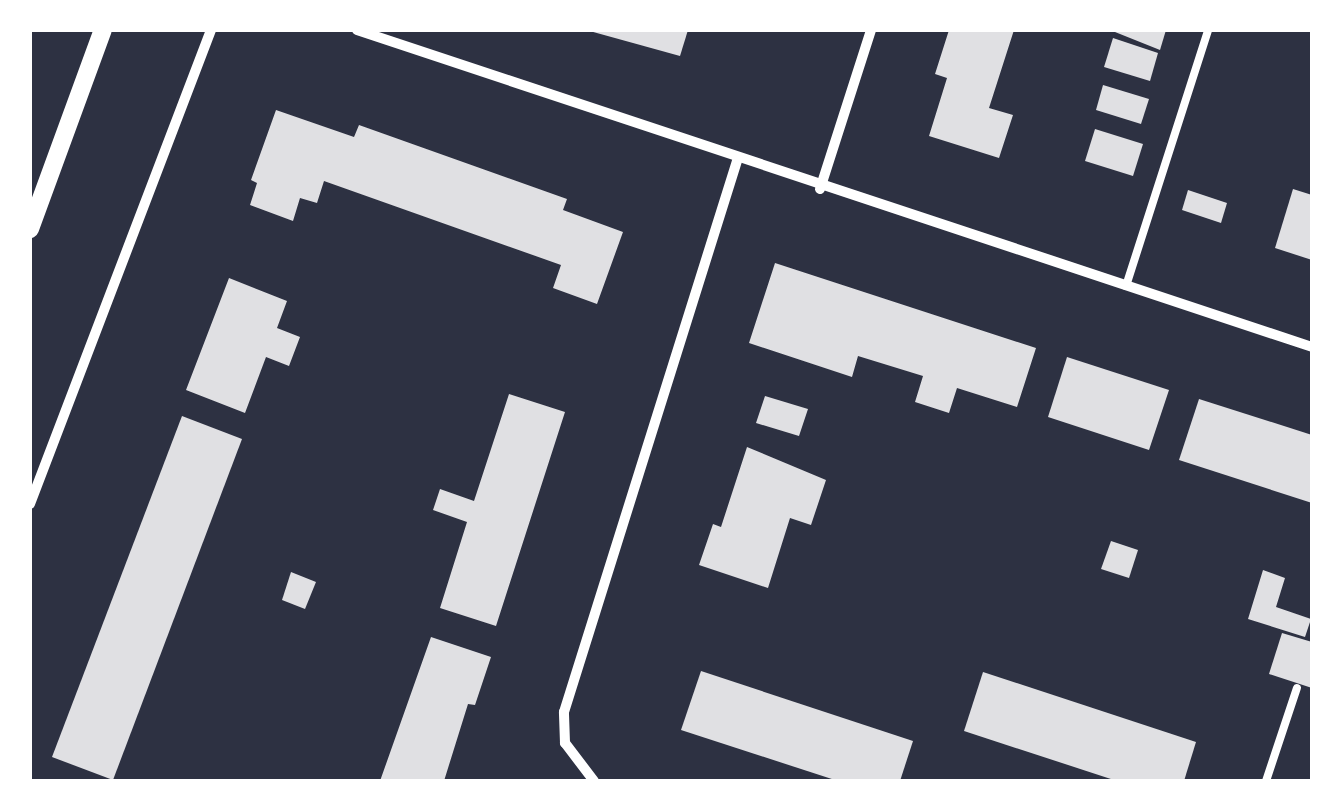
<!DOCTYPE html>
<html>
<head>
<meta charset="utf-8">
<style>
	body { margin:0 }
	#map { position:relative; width:1342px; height:811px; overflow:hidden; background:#2d3142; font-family:"PT Sans Narrow",sans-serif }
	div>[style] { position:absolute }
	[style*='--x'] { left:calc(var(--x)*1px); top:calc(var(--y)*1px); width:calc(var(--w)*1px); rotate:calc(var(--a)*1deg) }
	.building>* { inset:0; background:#e0e0e3 }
	.service>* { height:8px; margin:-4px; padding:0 4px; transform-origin:4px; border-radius:4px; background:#fff }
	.minor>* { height:10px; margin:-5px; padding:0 5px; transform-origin:5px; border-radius:5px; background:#fff }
	.tertiary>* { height:18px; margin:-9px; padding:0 9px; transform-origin:9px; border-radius:9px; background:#fff }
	span { translate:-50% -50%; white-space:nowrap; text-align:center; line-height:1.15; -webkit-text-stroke:8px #fff; paint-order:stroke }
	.frame { position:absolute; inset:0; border:32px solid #fff; pointer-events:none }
</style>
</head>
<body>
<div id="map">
	<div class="building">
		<div style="clip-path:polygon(586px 30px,688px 30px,680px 56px)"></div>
		<div style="clip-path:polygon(949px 30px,1014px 30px,989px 108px,1013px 115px,999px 158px,929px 136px,947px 78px,935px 74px)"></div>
		<div style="clip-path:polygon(1110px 30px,1166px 30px,1160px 50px)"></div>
		<div style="clip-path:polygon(1113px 38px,1158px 53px,1150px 81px,1104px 67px)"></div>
		<div style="clip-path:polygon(1103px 85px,1149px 99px,1141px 124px,1096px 110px)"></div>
		<div style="clip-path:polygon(276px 110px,354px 137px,359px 125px,567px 199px,563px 210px,623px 232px,597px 304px,553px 288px,561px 265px,324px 181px,317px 203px,300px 198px,293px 221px,250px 205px,257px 183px,251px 180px)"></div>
		<div style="clip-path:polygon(1095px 129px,1143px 144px,1133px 176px,1085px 161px)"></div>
		<div style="clip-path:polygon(1293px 189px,1312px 195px,1312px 260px,1275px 248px)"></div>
		<div style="clip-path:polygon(1188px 190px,1227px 203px,1221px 223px,1182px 210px)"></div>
		<div style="clip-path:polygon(775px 263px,1036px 348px,1017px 407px,957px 388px,949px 413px,915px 402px,923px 376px,858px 356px,852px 377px,749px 343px)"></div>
		<div style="clip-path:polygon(229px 278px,287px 301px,277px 328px,300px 337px,289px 366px,266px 357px,245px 413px,186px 390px)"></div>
		<div style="clip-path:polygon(1067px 357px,1169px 390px,1149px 450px,1048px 417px)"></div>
		<div style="clip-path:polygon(509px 394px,565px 412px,496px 626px,440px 608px,467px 522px,433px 510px,440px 489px,474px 501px)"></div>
		<div style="clip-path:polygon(765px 396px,808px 409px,799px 436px,756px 423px)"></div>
		<div style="clip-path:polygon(1199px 399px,1312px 435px,1312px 503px,1179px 460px)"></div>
		<div style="clip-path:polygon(182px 416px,242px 439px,113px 780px,52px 757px)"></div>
		<div style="clip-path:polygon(747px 447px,826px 480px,811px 525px,790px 518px,768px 588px,699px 565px,713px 524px,721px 527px)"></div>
		<div style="clip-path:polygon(1111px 541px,1138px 550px,1129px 578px,1101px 569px)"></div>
		<div style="clip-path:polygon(1263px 570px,1285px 578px,1276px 607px,1311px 619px,1305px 637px,1248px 619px)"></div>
		<div style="clip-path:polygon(291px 572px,316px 582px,305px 609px,282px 600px)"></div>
		<div style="clip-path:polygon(1282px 633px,1312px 642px,1312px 688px,1269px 674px)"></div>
		<div style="clip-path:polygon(431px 637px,491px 657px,475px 705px,468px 704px,444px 781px,380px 781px)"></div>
		<div style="clip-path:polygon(701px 671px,913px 741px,900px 781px,838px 781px,681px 730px)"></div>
		<div style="clip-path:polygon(983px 672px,1196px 742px,1184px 781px,1117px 781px,964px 731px)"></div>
	</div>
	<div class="service">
		<div style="--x:1126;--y:286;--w:269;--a:-72.2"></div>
		<div style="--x:1266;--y:781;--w:98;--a:-71.6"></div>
	</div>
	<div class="minor">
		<div style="--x:357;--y:30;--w:1006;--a:18.36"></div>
		<div style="--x:820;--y:189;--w:167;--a:-72.2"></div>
		<div style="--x:30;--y:504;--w:507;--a:-69.1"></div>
		<div style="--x:594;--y:781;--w:48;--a:-127.3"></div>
		<div style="--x:565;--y:743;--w:31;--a:-92"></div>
		<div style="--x:564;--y:712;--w:578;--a:-72.57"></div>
	</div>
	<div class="tertiary">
		<div style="--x:30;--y:229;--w:212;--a:-69.9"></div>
	</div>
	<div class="frame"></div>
</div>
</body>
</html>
